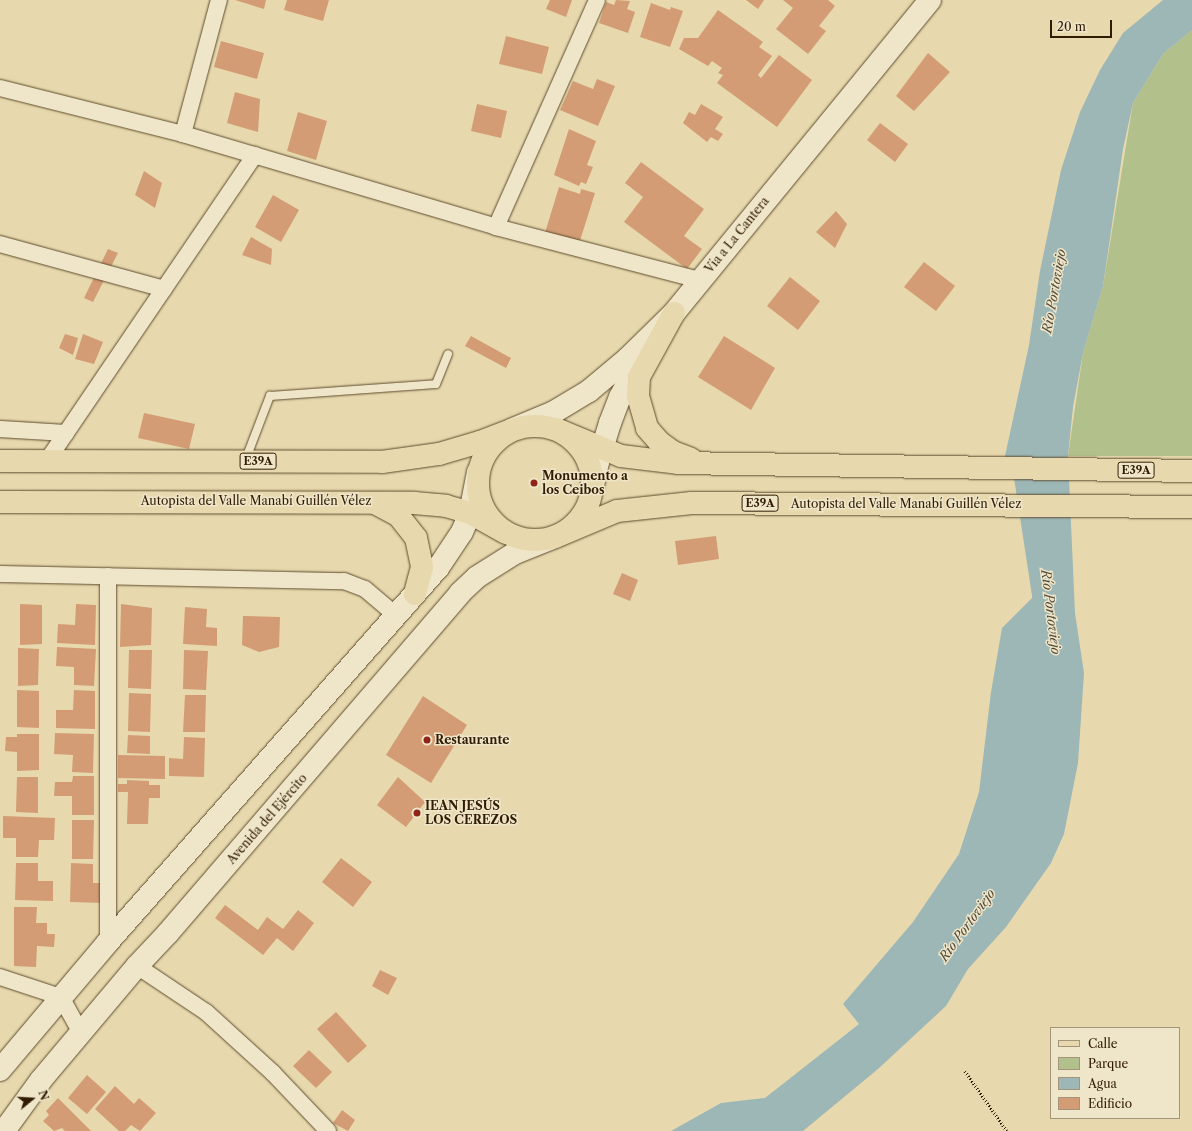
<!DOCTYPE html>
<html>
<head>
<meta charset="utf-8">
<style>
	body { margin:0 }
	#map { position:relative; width:1192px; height:1131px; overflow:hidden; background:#e7d9ad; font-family:"Libre Caslon Text",serif }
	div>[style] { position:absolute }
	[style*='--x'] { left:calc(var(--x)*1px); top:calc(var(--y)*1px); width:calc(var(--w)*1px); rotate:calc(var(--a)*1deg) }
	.green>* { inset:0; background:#b2c08c }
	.water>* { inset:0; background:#9cb7b6 }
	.river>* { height:37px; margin:-18.5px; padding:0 18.5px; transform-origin:18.5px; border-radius:18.5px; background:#9cb7b6 }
	.building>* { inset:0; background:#d39c74 }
	.path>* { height:2.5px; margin-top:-1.25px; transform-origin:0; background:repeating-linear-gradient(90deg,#311c02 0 1px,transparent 0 3px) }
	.roads { filter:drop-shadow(0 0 1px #5e4b2d) drop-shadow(0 0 1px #5e4b2d) }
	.lane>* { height:8px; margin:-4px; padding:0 4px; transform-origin:4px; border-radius:4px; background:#efe6ca }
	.street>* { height:16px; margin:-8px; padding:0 8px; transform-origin:8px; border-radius:8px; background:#efe6ca }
	.secondary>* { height:22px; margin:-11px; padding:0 11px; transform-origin:11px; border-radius:11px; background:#efe6ca }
	.primary>* { height:22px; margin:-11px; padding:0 11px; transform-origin:11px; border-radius:11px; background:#e7d9ad }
	.primary>.ring { margin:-11px; padding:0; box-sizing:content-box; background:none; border:22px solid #e7d9ad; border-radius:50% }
	.dots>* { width:11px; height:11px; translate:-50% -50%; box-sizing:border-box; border:2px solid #efe6ca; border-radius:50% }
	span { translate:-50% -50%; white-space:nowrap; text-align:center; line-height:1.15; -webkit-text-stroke:3px #efe6ca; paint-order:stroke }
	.shield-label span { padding:1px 3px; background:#efe6ca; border:1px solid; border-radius:3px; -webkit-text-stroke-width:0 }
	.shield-label { font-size:11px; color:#311c02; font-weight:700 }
	.street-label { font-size:12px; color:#311c02 }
	.poi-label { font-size:12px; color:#311c02; font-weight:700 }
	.left { translate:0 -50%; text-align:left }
	.water-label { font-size:13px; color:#514a38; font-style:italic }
	.legend { position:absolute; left:1050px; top:1027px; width:130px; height:92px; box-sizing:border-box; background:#efe6ca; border:1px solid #a3957a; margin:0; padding:5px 7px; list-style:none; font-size:12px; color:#311c02 }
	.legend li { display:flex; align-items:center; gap:8px; height:20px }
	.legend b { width:20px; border:1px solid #a3957a }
	.north { position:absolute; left:12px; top:1079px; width:40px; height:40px; -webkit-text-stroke:3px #efe6ca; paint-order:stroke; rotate:72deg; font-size:11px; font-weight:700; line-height:16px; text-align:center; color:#311c02 }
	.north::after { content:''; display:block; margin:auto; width:14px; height:18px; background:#311c02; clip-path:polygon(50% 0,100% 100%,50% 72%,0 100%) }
	.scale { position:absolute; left:1050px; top:20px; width:62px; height:18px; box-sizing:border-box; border:2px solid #311c02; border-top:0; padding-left:5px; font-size:12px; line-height:14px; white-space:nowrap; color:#311c02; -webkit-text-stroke:3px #efe6ca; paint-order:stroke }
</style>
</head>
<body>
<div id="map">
	<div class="green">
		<div style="clip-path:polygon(1192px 30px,1192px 456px,1068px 456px,1083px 353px,1103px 286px,1133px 103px,1163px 54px)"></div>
	</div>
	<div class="water">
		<div style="clip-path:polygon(1163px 0,1192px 0,1192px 30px,1163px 54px,1133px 103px,1123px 149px,1103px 286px,1083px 353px,1073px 407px,1068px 456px,1075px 613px,1084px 673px,1078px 763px,1064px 834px,1051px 863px,1006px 927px,968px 969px,946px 1006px,878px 1069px,803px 1131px,671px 1131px,721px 1103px,765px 1098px,859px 1024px,843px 1004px,913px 922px,959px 854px,979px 792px,991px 692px,1002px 628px,1052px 578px,1049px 532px,1005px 456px,1029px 345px,1040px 271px,1061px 170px,1080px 112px,1100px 70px,1123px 33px)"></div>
	</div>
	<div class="river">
		<div style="--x:1033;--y:467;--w:9;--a:96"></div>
		<div style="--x:1032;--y:476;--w:159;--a:81.3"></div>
	</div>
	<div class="building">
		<div style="clip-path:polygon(235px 0,266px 0,264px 9px)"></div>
		<div style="clip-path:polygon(287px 0,329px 0,323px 21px,284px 10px)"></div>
		<div style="clip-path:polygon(550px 0,572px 0,566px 17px,546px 9px)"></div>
		<div style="clip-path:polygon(616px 0,630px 1px,627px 9px,635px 12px,628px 33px,599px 23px,606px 2px,614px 5px)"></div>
		<div style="clip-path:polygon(746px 0,764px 0,758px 9px)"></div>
		<div style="clip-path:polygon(783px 0,828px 0,835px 6px,819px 26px,826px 31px,808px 54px,776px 29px,793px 8px)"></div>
		<div style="clip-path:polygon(651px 3px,670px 10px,671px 7px,683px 11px,670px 47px,640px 37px)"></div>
		<div style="clip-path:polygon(718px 10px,763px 42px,759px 47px,772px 56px,758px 75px,761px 78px,779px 55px,812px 80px,777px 127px,717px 83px,723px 75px,718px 73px,722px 68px,712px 61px,708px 66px,679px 49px,684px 38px,698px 38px)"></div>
		<div style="clip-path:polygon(506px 36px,549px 47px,542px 74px,499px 64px)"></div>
		<div style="clip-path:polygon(221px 41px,264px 53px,257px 79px,214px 67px)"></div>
		<div style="clip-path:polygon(928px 53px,950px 72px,914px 111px,896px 96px)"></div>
		<div style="clip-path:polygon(597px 79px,615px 86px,598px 126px,560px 110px,573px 81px,593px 89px)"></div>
		<div style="clip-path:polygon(235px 92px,260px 99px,258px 132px,227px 123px)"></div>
		<div style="clip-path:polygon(477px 104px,507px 111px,501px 138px,471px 131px)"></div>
		<div style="clip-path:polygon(701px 104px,723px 117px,715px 129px,723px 134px,718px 141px,711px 137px,707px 142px,683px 123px,689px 112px,695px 115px)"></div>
		<div style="clip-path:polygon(298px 112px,327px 121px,316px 160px,287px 151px)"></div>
		<div style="clip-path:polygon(880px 123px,908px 144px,895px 162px,867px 140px)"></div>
		<div style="clip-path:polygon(569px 129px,596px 141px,587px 165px,593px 167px,586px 184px,581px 182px,579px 186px,554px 175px)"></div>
		<div style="clip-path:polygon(641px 162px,704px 209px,684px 236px,702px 249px,687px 269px,624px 222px,643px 197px,625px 183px)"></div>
		<div style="clip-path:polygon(144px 171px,162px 183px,155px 208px,135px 195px)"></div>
		<div style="clip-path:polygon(559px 187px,580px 194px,581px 189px,595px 193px,578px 247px,544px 236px)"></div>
		<div style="clip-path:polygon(273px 195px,299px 210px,281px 242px,255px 227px)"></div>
		<div style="clip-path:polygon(836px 211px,847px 224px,835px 248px,816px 232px)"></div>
		<div style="clip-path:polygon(251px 237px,272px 249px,271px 265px,242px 255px)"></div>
		<div style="clip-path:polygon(108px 249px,118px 253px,93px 302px,84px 298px)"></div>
		<div style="clip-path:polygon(924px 262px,955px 286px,936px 311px,904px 287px)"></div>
		<div style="clip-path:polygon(790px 277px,820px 301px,798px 330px,767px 306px)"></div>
		<div style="clip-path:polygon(65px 334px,78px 338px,73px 355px,59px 348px)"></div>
		<div style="clip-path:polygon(83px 334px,103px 342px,94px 364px,75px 359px)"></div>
		<div style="clip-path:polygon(471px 336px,511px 358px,506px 368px,465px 346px)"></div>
		<div style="clip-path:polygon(724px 336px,775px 368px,751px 410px,698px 377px)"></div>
		<div style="clip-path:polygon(144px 413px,195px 424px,189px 449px,138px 438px)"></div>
		<div style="clip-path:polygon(716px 536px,719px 559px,678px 565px,675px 541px)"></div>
		<div style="clip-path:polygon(622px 573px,638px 580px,630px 601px,613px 594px)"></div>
		<div style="clip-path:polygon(20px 604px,42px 605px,42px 644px,20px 645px)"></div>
		<div style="clip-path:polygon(76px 604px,96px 605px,95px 645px,57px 643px,58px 624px,75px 625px)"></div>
		<div style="clip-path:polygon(121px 604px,152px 608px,151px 645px,120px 647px)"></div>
		<div style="clip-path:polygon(185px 607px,207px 609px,206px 627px,217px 628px,217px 646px,183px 644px)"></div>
		<div style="clip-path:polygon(243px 616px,280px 617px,279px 647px,259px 652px,242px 645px)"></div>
		<div style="clip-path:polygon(57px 647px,96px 649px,94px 686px,74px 685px,74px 667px,56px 666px)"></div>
		<div style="clip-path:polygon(18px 648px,39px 649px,38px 685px,18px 686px)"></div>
		<div style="clip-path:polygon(129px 650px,152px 650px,151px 689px,128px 688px)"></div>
		<div style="clip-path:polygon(184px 650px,208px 651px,206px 690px,183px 689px)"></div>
		<div style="clip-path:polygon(17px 690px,39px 691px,39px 728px,17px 727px)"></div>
		<div style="clip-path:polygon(74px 690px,95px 691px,95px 729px,56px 728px,56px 710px,73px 710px)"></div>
		<div style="clip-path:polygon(129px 693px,151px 694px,150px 732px,128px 731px)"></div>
		<div style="clip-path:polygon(185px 695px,206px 695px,205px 732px,183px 732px)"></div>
		<div style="clip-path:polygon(423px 696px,467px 725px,431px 783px,386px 755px)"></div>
		<div style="clip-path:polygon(55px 733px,94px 734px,93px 773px,72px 772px,73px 755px,54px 754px)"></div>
		<div style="clip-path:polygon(17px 734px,39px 734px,39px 770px,17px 771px,17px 752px,5px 751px,6px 737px,17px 737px)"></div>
		<div style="clip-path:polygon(128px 735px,150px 736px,150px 754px,127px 753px)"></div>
		<div style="clip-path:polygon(184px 737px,205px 738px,204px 777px,169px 776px,169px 758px,183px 759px)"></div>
		<div style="clip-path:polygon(118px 755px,165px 756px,165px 779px,118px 778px)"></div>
		<div style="clip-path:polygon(73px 776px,94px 776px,94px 815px,72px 815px,72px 796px,54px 796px,55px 782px,72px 782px)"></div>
		<div style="clip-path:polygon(17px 777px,38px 777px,38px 813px,16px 812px)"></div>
		<div style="clip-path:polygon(398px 777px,425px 802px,406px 827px,377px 805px)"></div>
		<div style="clip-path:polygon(127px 780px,149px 781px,149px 785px,160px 785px,160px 798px,149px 798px,148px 824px,127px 824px,128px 792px,118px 792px,118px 784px,127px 784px)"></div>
		<div style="clip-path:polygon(3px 816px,55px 818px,54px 840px,39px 840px,38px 857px,16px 857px,16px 838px,3px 838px)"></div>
		<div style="clip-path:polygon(72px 820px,94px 820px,93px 859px,72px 859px)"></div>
		<div style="clip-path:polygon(341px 858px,372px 882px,353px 907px,322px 882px)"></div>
		<div style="clip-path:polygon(16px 863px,38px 863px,38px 881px,53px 881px,53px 901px,15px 900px)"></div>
		<div style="clip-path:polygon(71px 863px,93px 864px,93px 883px,105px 883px,105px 903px,70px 902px)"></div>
		<div style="clip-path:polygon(225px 905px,258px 930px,267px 917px,283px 929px,298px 910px,314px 923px,293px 951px,277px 938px,263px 955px,215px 918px)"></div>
		<div style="clip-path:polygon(14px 907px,37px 907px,36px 923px,47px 923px,47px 934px,55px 934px,54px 947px,37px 946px,36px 967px,14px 966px)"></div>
		<div style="clip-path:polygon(380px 970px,397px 978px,388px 995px,372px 986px)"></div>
		<div style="clip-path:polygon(336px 1012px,367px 1046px,348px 1063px,317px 1029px)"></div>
		<div style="clip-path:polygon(309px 1050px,332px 1072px,316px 1088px,293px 1066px)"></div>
		<div style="clip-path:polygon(87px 1075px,106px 1092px,87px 1114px,68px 1098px)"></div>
		<div style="clip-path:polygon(115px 1086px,134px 1104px,139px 1098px,156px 1113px,140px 1131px,131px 1125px,125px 1131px,119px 1131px,95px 1109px)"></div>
		<div style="clip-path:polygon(58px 1098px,91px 1131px,65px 1131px,62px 1128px,54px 1131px,43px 1121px,49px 1115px,46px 1111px)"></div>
		<div style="clip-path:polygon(342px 1110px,355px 1120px,348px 1131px,333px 1123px)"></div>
	</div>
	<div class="path">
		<div style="--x:965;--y:1071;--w:73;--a:55"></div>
	</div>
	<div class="roads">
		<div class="lane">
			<div style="--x:245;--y:461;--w:70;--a:-69"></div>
			<div style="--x:270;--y:396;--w:166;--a:-4.1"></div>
			<div style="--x:436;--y:384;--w:32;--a:-68"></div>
		</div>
		<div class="street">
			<div style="--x:0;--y:88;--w:189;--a:14.1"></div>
			<div style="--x:183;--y:134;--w:327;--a:16.5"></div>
			<div style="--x:496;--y:227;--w:211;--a:14.6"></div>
			<div style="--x:183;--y:134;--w:139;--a:-75"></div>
			<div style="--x:496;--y:227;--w:248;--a:-66"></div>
			<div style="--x:0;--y:244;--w:170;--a:15.3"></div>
			<div style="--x:0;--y:429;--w:66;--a:3.5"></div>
			<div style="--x:47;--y:461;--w:370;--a:-55.8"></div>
			<div style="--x:0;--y:574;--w:344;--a:1.2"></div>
			<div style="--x:344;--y:581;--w:22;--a:21"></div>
			<div style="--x:365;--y:589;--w:42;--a:40.2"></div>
			<div style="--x:108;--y:942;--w:366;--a:-90"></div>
			<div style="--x:137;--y:966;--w:83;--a:33.7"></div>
			<div style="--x:206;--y:1012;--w:91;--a:42.3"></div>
			<div style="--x:273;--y:1073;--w:80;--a:46.5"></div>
			<div style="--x:0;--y:977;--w:64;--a:18.2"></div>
			<div style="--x:61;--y:997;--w:41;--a:60.9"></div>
		</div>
		<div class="secondary">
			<div style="--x:511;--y:430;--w:47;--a:-22.7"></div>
			<div style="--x:554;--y:412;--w:41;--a:-31"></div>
			<div style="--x:589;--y:391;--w:50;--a:-40.1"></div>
			<div style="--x:627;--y:359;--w:66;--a:-44.4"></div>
			<div style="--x:674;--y:313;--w:404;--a:-50.7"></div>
			<div style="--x:592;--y:490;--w:29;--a:-78"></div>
			<div style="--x:598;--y:462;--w:41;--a:-72.9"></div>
			<div style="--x:610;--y:423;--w:28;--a:-69"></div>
			<div style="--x:620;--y:397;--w:46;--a:-61.2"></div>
			<div style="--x:0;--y:1070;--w:167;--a:-49.8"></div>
			<div style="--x:108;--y:942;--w:499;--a:-48.6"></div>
			<div style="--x:438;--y:568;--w:43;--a:-56.3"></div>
			<div style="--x:462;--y:532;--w:21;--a:-67"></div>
			<div style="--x:470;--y:513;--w:42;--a:-79"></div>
			<div style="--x:4;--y:1131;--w:63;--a:-54"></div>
			<div style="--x:41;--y:1080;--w:149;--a:-49.9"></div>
			<div style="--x:137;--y:966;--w:45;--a:-46.8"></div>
			<div style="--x:168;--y:933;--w:448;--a:-49.3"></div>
			<div style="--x:460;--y:593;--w:23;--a:-43"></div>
			<div style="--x:477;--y:577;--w:45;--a:-32.3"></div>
			<div style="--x:515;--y:553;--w:43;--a:-21.8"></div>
		</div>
		<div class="primary">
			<div style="--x:674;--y:313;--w:73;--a:118.7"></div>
			<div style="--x:639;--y:377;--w:19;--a:93"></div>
			<div style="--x:638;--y:396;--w:33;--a:74"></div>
			<div style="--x:647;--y:428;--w:18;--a:49"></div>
			<div style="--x:659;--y:442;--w:17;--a:36"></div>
			<div style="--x:673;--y:452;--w:19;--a:21"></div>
			<div class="ring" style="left:478px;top:426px;width:92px;height:92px"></div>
			<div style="--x:556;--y:429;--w:70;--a:22.6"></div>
			<div style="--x:621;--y:456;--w:57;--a:7"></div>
			<div style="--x:678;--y:463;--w:514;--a:0.89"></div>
			<div style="--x:0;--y:461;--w:382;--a:0.1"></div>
			<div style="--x:382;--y:462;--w:58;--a:-8"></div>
			<div style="--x:439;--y:454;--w:43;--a:-16.3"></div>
			<div style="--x:480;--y:442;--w:33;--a:-21"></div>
			<div style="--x:0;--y:502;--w:414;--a:0.1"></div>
			<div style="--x:414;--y:503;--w:32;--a:5"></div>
			<div style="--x:446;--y:506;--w:25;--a:16"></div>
			<div style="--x:470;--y:513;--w:41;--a:29.1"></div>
			<div style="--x:375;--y:503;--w:26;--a:28"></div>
			<div style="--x:398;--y:515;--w:29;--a:52"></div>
			<div style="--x:416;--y:538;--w:30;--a:78"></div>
			<div style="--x:422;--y:567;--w:28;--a:105"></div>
			<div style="--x:555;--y:537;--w:67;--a:-22.8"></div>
			<div style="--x:617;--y:511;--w:75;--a:-6.1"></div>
			<div style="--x:692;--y:503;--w:500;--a:0.46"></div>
		</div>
	</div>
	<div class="dots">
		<div style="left:534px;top:483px;background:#8f2418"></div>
		<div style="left:427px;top:740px;background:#8f2418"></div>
		<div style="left:417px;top:813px;background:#8f2418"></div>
	</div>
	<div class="shield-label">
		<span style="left:258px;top:461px">E39A</span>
		<span style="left:1136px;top:470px">E39A</span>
		<span style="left:760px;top:503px">E39A</span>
	</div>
	<div class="street-label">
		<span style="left:737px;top:235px;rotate:-51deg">Vía a La Cantera</span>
		<span style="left:256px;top:501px">Autopista del Valle Manabí Guillén Vélez</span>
		<span style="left:906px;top:504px">Autopista del Valle Manabí Guillén Vélez</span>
		<span style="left:267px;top:819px;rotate:-49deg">Avenida del Ejército</span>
	</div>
	<div class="poi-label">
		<span class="left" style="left:542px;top:483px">Monumento a<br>los Ceibos</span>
		<span class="left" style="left:435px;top:740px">Restaurante</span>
		<span class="left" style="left:425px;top:813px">IEAN JESÚS<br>LOS CEREZOS</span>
	</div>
	<div class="water-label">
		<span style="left:1054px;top:291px;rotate:-80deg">Río Portoviejo</span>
		<span style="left:1051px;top:612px;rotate:83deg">Río Portoviejo</span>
		<span style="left:967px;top:925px;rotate:-54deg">Río Portoviejo</span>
	</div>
	<ul class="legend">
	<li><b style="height:5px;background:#e7d9ad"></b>Calle</li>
	<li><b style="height:11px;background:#b2c08c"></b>Parque</li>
	<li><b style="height:11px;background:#9cb7b6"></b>Agua</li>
	<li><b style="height:11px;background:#d39c74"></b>Edificio</li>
	</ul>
	<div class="north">N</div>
	<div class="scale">20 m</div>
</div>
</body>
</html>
